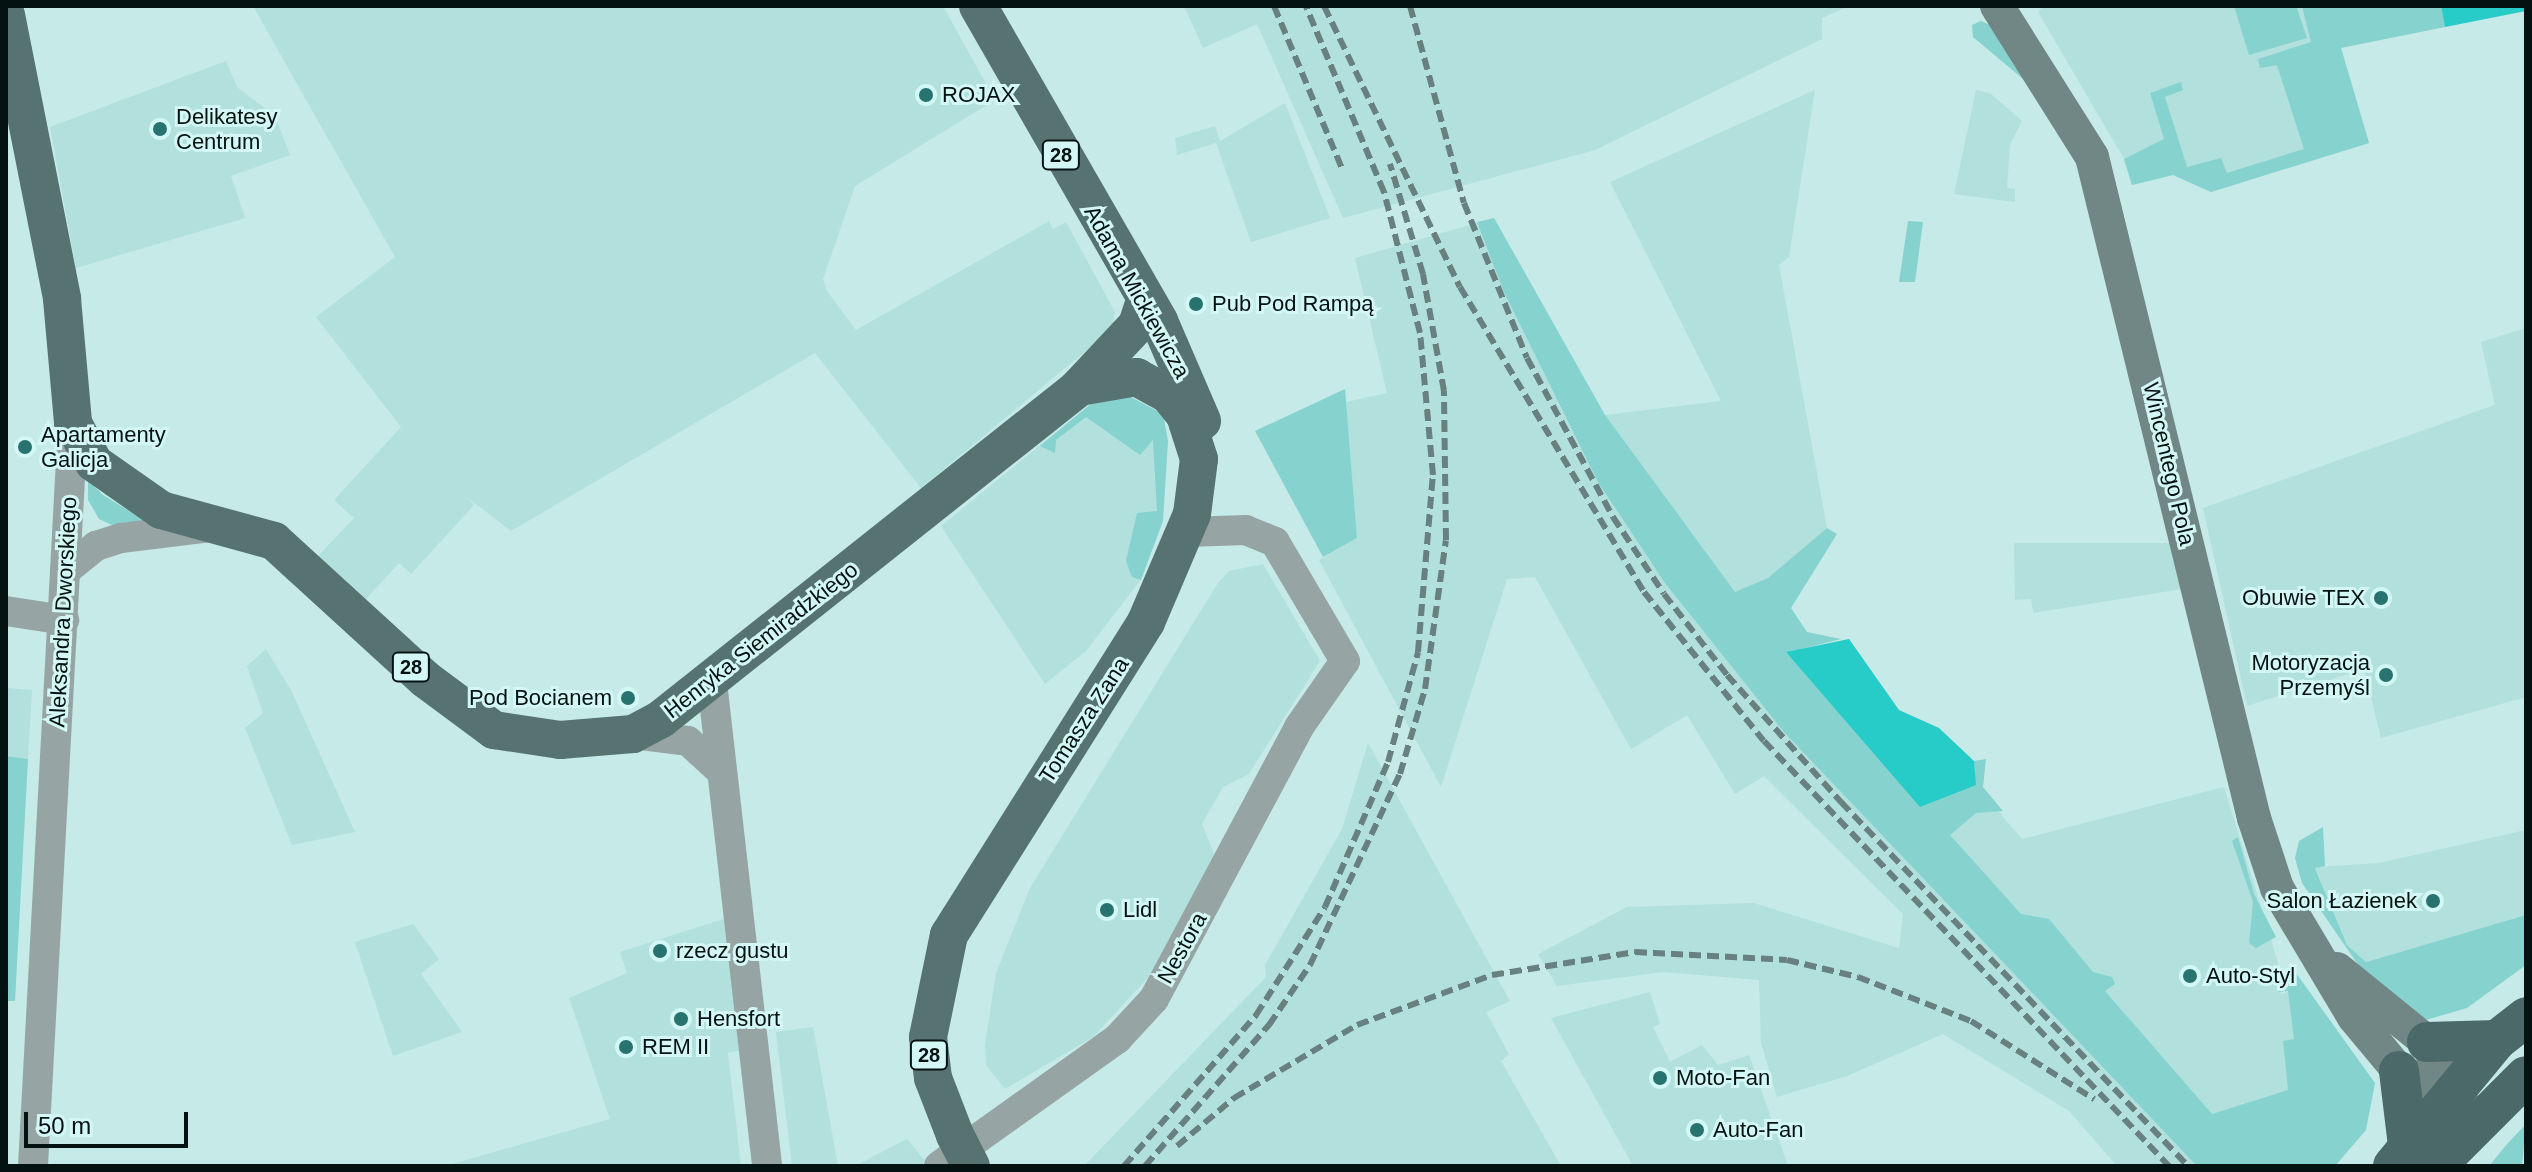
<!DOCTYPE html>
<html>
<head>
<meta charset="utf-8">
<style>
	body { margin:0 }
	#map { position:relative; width:2532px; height:1172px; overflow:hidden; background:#c5eae8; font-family:Helvetica,sans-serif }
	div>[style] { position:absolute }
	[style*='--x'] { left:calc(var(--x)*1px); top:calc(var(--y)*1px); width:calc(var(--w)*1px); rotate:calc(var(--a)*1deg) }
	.built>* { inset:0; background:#b1e0dd }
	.green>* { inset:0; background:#86d2ce }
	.forest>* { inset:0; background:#27ccc8 }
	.tertiary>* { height:30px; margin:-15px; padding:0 15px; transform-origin:15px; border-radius:15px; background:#96a5a4 }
	.secondary>* { height:34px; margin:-17px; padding:0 17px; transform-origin:17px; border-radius:17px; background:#718786 }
	.primary>* { height:38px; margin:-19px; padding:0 19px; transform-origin:19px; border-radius:19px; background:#567271 }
	.trunk>* { height:40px; margin:-20px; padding:0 20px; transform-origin:20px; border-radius:20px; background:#4a6968 }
	.rail>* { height:6px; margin-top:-3px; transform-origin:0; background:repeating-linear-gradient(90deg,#688180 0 12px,transparent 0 18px) }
	.primary-bridge>* { height:38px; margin:-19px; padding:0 19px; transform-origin:19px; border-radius:19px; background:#567271 }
	.dots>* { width:22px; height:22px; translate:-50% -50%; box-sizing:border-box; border:4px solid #d2f7f5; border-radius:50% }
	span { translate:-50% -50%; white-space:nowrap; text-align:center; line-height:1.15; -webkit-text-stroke:6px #d2f7f5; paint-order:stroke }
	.shield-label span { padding:2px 6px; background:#d2f7f5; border:2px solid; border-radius:6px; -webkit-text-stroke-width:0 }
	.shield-label { font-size:20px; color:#051212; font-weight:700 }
	.poi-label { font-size:22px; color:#051212 }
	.left { translate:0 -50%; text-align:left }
	.right { translate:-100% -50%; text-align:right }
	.street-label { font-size:22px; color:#051212 }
	.frame { position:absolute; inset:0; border:8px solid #051212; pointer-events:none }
	.scale { position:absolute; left:24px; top:1112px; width:164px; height:36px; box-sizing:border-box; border:4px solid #051212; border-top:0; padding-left:10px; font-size:24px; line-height:28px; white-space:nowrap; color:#051212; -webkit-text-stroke:6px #d2f7f5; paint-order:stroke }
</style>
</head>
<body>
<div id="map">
	<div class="built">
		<div style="clip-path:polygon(253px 6px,943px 6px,995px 100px,855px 186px,823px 279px,827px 291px,856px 330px,1049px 221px,1053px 229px,1066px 222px,1115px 312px,1112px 329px,921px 488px,815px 353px,511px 531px,467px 497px,474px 505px,411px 574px,399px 563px,366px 599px,318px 556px,354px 518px,334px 500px,401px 427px,316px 317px,395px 257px)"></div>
		<div style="clip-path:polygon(1184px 6px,1847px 6px,1847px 7px,1822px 18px,1822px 39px,1595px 150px,1343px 218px,1257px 24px,1203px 48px)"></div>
		<div style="clip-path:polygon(2044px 6px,2526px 6px,2526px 11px,2341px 47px,2369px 143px,2211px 192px,2173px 175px,2132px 185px,2124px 159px,2038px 12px)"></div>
		<div style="clip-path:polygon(226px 61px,237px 87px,275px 116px,290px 155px,231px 176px,245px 218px,76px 268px,50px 127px)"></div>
		<div style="clip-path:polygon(1815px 90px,1789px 257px,1779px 265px,1827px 528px,1768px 578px,1735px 593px,1920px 807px,1974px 761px,1976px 785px,2022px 839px,2224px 787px,2283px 979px,2281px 994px,2295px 990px,2317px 1084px,2266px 1134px,2242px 1102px,2235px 1144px,2248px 1166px,2117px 1166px,2069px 1111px,1943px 1034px,1847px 1076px,1777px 1097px,1761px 1043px,1759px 980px,1663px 972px,1557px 986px,1538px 954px,1627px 907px,1754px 903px,1899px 948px,1903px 914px,1764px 776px,1735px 794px,1687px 715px,1631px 749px,1535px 577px,1507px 579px,1441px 787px,1319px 560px,1357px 538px,1346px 402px,1387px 393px,1355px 258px,1494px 218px,1605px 415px,1721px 401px,1610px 182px)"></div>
		<div style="clip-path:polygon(1976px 90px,1990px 93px,2022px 121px,2010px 145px,2007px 188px,2015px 189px,2015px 202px,1954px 194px)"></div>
		<div style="clip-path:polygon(1285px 103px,1330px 218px,1251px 242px,1216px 143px,1177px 155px,1175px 138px,1215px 126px,1220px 141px)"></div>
		<div style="clip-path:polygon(2526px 328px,2526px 697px,2381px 738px,2364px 669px,2247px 706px,2203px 508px,2495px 405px,2481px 342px)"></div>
		<div style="clip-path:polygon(1098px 398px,1160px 439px,1161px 495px,1139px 582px,1086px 651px,1045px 684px,941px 526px)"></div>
		<div style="clip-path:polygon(2014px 543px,2169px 543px,2182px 589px,2033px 613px,2031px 599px,2015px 600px)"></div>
		<div style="clip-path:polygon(1263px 564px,1320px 661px,1249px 774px,1223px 787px,1202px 824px,1214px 854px,1156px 969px,1093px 1037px,1005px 1089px,986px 1065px,985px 1045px,996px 973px,1030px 888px,1218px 583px,1229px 571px)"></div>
		<div style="clip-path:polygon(266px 649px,292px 692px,355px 832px,292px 845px,245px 728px,263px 713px,247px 666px)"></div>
		<div style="clip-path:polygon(6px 688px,32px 690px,28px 759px,6px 756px)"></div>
		<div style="clip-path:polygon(1368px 743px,1510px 1001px,1486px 1012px,1509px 1054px,1501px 1061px,1561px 1166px,1084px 1166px,1266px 977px,1265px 965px,1342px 829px)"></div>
		<div style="clip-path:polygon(2526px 830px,2526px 915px,2366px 962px,2347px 945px,2315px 867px,2379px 863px)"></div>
		<div style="clip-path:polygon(736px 915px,753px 1047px,728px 1053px,741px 1166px,445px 1166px,610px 1119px,569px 998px,627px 973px,620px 952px)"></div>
		<div style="clip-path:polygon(413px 924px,439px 959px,421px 974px,462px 1032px,393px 1056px,355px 942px)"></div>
		<div style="clip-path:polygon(1650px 992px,1660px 1024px,1653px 1027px,1670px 1062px,1702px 1045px,1718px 1065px,1749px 1055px,1788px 1166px,1633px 1166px,1551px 1018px)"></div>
		<div style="clip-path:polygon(813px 1027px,838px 1166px,792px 1166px,776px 1032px)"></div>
		<div style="clip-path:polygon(907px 1139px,925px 1161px,920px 1166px,855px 1166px)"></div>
	</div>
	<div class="green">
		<div style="clip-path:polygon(2234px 6px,2296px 6px,2307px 38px,2249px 55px)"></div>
		<div style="clip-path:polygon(2302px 6px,2441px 6px,2445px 27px,2341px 48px,2369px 143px,2211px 192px,2173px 175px,2132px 185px,2124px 159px,2164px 139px,2150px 93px,2181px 82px,2183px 90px,2165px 97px,2187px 167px,2221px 158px,2227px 173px,2304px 149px,2277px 65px,2260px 68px,2258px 59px,2311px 42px)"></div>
		<div style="clip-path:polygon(1981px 21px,1992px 26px,2035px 89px,1973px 37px,1972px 25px)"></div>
		<div style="clip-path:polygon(1494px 218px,1605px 415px,1735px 592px,1768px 578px,1827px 528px,1837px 534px,1791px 608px,1807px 632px,1841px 639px,1786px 653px,1975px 785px,1974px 761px,1986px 759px,1983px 787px,2003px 811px,1976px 813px,1950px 835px,2021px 914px,2049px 919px,2093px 972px,2112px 977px,2115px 984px,2105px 991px,2212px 1114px,2288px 1090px,2283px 1041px,2294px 1039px,2288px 991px,2279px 992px,2282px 976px,2296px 973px,2375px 1083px,2366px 1130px,2335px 1166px,2197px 1166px,1784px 732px,1665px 583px,1598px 482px,1504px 292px,1477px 222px)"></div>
		<div style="clip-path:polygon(1908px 221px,1923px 222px,1915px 282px,1899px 282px)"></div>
		<div style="clip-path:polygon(1345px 389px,1357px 538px,1323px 557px,1255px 431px)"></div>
		<div style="clip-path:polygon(1129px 396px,1163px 414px,1168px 441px,1163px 521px,1141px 580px,1132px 577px,1126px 561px,1137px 513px,1157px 511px,1153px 440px,1140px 455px,1086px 417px,1056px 440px,1055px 453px,1040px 446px,1098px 398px)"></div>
		<div style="clip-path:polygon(88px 480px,103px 495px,147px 522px,114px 526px,99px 519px,88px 500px)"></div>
		<div style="clip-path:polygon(6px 756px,28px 759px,15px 1001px,6px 1001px)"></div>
		<div style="clip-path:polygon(2323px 827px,2325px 866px,2315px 868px,2347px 945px,2366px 962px,2526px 915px,2526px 965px,2467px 1008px,2426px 1020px,2363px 972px,2302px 883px,2295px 858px,2299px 841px)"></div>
		<div style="clip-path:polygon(2238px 837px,2254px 894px,2276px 937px,2256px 948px,2249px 943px,2253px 902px,2232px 841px)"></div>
		<div style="clip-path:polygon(2526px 1124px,2522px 1166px,2489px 1166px,2508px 1143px)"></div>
	</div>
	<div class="forest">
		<div style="clip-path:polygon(2441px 6px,2526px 6px,2526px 11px,2445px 27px)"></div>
		<div style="clip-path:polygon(1849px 639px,1899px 710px,1939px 728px,1974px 761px,1976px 785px,1920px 807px,1786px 652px)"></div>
	</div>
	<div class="tertiary">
		<div style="--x:65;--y:571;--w:40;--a:-39"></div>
		<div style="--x:96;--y:546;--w:26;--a:-18"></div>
		<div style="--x:121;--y:538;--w:92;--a:-6.9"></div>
		<div style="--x:6;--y:611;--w:59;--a:8.8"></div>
		<div style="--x:712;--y:682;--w:487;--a:83.5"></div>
		<div style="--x:633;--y:734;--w:55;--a:7.3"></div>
		<div style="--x:688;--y:741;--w:45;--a:42.3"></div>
		<div style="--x:33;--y:1166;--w:744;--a:-86.92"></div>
		<div style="--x:939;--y:1166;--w:219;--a:-35.5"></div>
		<div style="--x:1117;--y:1039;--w:54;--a:-47.2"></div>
		<div style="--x:1154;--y:999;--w:308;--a:-61.9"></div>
		<div style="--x:1299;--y:727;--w:80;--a:-55.1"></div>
		<div style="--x:1345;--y:661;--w:138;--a:-120.5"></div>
		<div style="--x:1275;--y:542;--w:31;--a:-158"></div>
		<div style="--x:1246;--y:530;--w:59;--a:178.1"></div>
	</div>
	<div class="secondary">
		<div style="--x:1997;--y:6;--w:178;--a:57.8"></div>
		<div style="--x:2092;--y:157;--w:681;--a:76.23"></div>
		<div style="--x:2254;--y:818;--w:74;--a:71.8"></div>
		<div style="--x:2277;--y:888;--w:150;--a:59.2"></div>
		<div style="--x:2354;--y:1017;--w:70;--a:50.2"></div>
		<div style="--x:2399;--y:1071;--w:57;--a:23.9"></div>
		<div style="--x:2451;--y:1094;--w:25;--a:43"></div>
		<div style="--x:2337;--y:969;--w:116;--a:39"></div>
		<div style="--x:2427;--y:1042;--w:26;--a:65"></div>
	</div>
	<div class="primary">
		<div style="--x:978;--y:6;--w:363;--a:60.1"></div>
		<div style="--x:1159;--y:321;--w:109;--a:66.7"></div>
		<div style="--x:6;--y:15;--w:289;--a:78.8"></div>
		<div style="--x:62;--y:299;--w:124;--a:84.9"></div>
		<div style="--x:73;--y:423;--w:45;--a:62.3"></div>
		<div style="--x:94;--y:463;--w:82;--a:35"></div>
		<div style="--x:161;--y:510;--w:117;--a:15.3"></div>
		<div style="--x:274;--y:541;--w:205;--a:42.4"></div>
		<div style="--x:425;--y:679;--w:86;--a:36.5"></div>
		<div style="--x:494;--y:730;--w:67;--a:8.6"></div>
		<div style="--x:560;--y:740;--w:73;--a:-4.7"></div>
		<div style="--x:633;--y:734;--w:32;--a:-28"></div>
		<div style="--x:661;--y:719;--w:531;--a:-38.42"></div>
		<div style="--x:1077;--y:389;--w:88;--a:-46.8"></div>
		<div style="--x:1137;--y:325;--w:23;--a:-72"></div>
		<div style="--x:955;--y:1135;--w:61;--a:-111.1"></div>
		<div style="--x:933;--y:1078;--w:41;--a:-97"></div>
		<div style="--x:928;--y:1037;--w:104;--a:-78.4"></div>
		<div style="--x:949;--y:935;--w:370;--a:-57.8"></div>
		<div style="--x:1146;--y:622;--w:117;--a:-66.9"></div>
		<div style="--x:1192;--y:514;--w:55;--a:-82.7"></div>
		<div style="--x:1199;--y:459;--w:46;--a:-107.7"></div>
		<div style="--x:1185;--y:415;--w:26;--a:-129"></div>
		<div style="--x:1169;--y:395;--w:37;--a:-151"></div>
		<div style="--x:1137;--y:377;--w:59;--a:170.2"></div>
	</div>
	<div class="trunk">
		<div style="--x:2427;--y:1042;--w:70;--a:-1.6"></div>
		<div style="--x:2399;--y:1071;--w:75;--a:83.1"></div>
		<div style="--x:2393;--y:1166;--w:163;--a:-50.5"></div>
		<div style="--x:2497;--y:1040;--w:37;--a:-38"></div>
		<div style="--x:2436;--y:1166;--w:127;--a:-45"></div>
	</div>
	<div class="rail">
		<div style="--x:1274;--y:6;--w:179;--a:67.3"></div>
		<div style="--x:1324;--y:6;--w:312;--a:64.2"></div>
		<div style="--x:1460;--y:287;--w:356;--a:58.9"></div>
		<div style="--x:1644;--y:592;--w:191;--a:51.2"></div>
		<div style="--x:1764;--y:741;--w:587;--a:46.38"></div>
		<div style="--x:1410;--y:6;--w:204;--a:74.7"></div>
		<div style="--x:1464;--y:203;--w:167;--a:67.9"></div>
		<div style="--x:1527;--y:358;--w:181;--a:61.6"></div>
		<div style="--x:1613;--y:517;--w:92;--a:56.5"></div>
		<div style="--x:1664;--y:594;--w:103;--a:52.1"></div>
		<div style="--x:1727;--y:675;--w:171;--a:48.1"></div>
		<div style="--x:1841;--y:802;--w:503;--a:46.37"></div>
		<div style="--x:1177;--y:1146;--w:75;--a:-40.1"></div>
		<div style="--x:1234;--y:1098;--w:143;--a:-30.7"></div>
		<div style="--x:1357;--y:1025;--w:144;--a:-20.3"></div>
		<div style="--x:1492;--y:975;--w:145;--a:-9.1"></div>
		<div style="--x:1635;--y:952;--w:152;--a:3"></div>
		<div style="--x:1787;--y:960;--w:73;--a:13.5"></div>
		<div style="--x:1858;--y:977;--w:121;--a:21.3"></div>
		<div style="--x:1971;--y:1021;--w:146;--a:32.4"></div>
		<div style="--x:1124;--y:1166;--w:201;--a:-48.8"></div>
		<div style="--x:1256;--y:1015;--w:128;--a:-57.4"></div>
		<div style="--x:1325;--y:907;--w:158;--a:-66.5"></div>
		<div style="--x:1388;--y:762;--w:114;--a:-74.7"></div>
		<div style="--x:1418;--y:652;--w:178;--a:-85.2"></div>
		<div style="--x:1433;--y:475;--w:143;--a:-95.2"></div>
		<div style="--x:1420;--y:333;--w:146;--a:-104.3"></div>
		<div style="--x:1384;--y:192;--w:202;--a:-112.8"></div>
		<div style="--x:1145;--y:1166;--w:188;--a:-48.7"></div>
		<div style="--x:1269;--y:1025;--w:73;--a:-55.7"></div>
		<div style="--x:1310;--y:965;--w:211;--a:-64.8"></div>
		<div style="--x:1400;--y:774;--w:89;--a:-73.6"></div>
		<div style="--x:1425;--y:689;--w:150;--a:-82"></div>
		<div style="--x:1446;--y:540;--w:149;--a:-90.8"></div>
		<div style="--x:1444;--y:391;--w:119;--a:-100.2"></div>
		<div style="--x:1423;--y:274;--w:115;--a:-106.7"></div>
	</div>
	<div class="primary-bridge">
		<div style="--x:955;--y:1135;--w:35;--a:63"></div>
	</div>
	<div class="dots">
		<div style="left:926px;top:95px;background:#28726f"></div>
		<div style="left:160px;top:129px;background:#28726f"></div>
		<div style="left:1196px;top:304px;background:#28726f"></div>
		<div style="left:25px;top:447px;background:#28726f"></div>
		<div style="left:2381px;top:598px;background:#28726f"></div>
		<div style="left:2386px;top:675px;background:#28726f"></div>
		<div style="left:628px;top:698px;background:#28726f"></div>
		<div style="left:2433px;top:901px;background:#28726f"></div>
		<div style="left:1107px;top:910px;background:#28726f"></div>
		<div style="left:660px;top:951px;background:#28726f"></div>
		<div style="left:2190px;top:976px;background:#28726f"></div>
		<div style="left:681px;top:1019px;background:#28726f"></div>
		<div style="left:626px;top:1047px;background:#28726f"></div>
		<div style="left:1660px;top:1078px;background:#28726f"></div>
		<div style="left:1697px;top:1130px;background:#28726f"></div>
	</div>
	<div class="shield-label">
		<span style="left:1061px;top:155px">28</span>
		<span style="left:411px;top:667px">28</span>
		<span style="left:929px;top:1055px">28</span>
	</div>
	<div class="poi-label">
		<span class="left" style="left:942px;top:95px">ROJAX</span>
		<span class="left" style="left:176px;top:129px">Delikatesy<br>Centrum</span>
		<span class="left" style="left:1212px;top:304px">Pub Pod Rampą</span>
		<span class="left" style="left:41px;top:447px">Apartamenty<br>Galicja</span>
		<span class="right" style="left:2365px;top:598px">Obuwie TEX</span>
		<span class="right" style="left:2370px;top:675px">Motoryzacja<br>Przemyśl</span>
		<span class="right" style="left:612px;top:698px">Pod Bocianem</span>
		<span class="right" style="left:2417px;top:901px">Salon Łazienek</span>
		<span class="left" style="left:1123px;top:910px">Lidl</span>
		<span class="left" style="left:676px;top:951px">rzecz gustu</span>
		<span class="left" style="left:2206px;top:976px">Auto-Styl</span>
		<span class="left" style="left:697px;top:1019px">Hensfort</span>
		<span class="left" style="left:642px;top:1047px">REM II</span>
		<span class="left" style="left:1676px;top:1078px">Moto-Fan</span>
		<span class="left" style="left:1713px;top:1130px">Auto-Fan</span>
	</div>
	<div class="street-label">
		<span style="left:1137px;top:292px;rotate:61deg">Adama Mickiewicza</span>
		<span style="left:2169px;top:464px;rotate:77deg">Wincentego Pola</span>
		<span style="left:63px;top:612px;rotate:-87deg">Aleksandra Dworskiego</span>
		<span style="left:761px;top:640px;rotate:-38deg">Henryka Siemiradzkiego</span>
		<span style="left:1084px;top:720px;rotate:-57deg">Tomasza Zana</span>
		<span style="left:1182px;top:948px;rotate:-61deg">Nestora</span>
	</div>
	<div class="frame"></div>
	<div class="scale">50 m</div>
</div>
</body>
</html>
